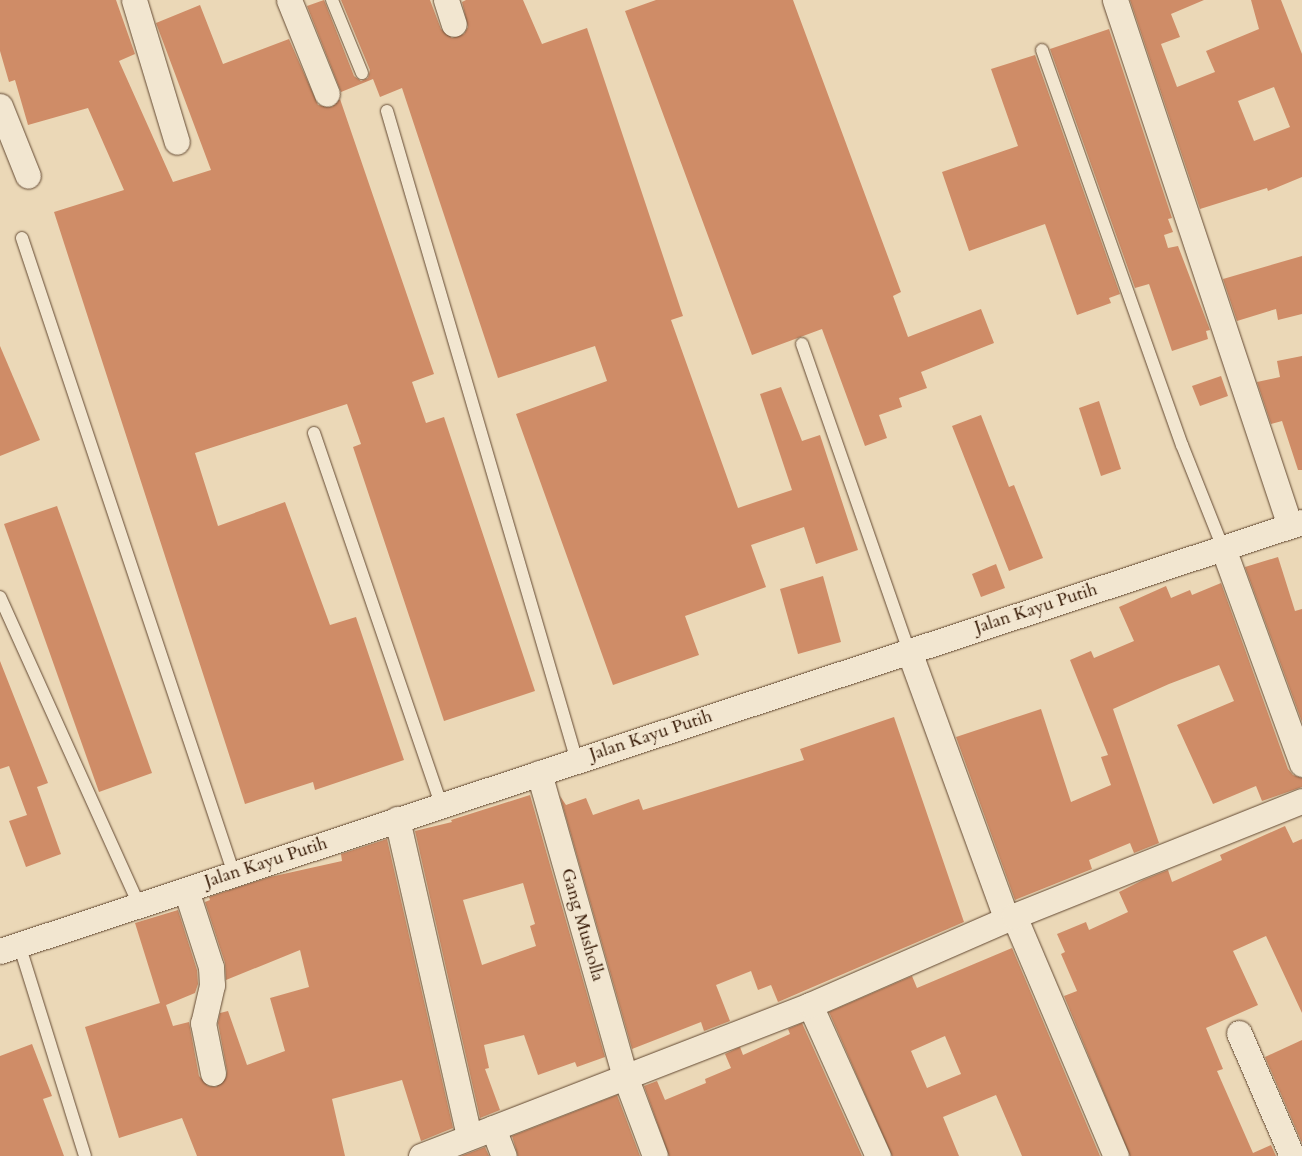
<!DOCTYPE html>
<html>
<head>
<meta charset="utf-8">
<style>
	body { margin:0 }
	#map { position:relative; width:1302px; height:1156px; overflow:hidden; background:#ebd8b7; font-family:Cardo,serif }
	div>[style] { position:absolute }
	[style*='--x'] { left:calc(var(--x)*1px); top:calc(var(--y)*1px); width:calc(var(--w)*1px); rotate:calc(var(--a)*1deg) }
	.building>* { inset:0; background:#cf8c67 }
	.roads { filter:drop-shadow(0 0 1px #634932) drop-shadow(0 0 1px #634932) }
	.lane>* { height:12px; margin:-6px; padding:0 6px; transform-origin:6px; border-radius:6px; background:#f2e6d0 }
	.street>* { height:25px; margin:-12.5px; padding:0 12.5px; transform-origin:12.5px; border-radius:12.5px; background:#f2e6d0 }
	span { translate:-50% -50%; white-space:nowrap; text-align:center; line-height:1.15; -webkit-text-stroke:4px #f2e6d0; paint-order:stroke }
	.street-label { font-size:18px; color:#361905 }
</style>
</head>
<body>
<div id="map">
	<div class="building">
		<div style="clip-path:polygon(0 0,116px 0,135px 54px,119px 61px,173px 182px,211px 170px,156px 23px,200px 5px,223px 64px,289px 39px,318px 105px,332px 107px,340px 99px,434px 374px,412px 382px,426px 423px,444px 417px,535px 691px,444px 721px,353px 447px,361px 444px,347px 404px,195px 453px,218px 526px,285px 502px,330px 625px,356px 617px,404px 760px,315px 790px,313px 782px,245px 804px,54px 212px,124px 190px,88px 108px,28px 125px,15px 80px,9px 82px,0 51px)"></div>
		<div style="clip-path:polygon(324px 0,354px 76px,361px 81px,368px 78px,370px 70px,341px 0,430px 0,441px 29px,452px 38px,464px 34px,468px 27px,462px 2px,466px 0,523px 0,542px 44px,587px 28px,683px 316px,671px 320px,738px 508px,792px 490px,760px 394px,781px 387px,802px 441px,820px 435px,858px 550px,816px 564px,804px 527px,751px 545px,766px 587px,685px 616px,699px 655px,613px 685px,516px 414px,607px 381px,595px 346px,498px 378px,402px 88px,380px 97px,373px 79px,341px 92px,307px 6px)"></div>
		<div style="clip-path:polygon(656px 0,793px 0,901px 292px,893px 296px,908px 337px,981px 309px,994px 343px,921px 372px,927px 388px,899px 398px,902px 407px,879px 415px,887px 438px,865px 446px,822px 329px,752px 355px,625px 11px)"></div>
		<div style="clip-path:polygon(evenodd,1130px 0,1204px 0,1171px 14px,1180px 37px,1161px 44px,1177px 87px,1215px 72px,1206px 51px,1259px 29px,1251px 0,1281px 0,1302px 54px,1302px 177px,1268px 191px,1267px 188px,1200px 209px,1130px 0,1274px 87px,1290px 127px,1254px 141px,1238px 101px,1274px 87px)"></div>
		<div style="clip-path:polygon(1109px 29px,1172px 218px,1168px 219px,1173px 232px,1164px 235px,1168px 248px,1178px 246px,1210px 330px,1206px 331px,1208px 339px,1172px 351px,1149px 284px,1135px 288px,1050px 49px)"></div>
		<div style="clip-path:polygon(1035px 55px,1120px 294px,1109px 298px,1111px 303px,1077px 315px,1045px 224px,969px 251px,942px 172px,1018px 146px,991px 69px)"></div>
		<div style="clip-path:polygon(1302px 256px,1302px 314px,1278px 320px,1276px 309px,1237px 321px,1223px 279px)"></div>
		<div style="clip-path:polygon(0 346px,40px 440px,0 456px)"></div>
		<div style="clip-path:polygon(1302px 356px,1302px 470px,1298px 470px,1282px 421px,1271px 424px,1257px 382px,1280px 377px,1277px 361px)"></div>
		<div style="clip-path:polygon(1221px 376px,1228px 396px,1200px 406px,1192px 386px)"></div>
		<div style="clip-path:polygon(1099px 401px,1121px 469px,1101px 476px,1079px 408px)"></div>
		<div style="clip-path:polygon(981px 415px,1009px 487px,1014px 485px,1043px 558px,1009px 571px,952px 426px)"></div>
		<div style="clip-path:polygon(57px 506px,152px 773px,99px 792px,4px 524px)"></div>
		<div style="clip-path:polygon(1278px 557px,1295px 611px,1302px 609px,1302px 722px,1245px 567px)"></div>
		<div style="clip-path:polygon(996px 564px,1005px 588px,981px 597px,972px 574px)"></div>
		<div style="clip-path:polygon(823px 576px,841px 642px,798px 654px,780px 589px)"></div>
		<div style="clip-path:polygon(1221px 583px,1288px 769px,1293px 775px,1302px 778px,1302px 787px,1262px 801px,1256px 786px,1213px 804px,1177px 725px,1234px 701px,1219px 665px,1169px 684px,1113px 709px,1159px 843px,1134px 853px,1130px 843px,1089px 860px,1092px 869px,1015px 900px,956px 737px,1041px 709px,1071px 802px,1111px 785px,1101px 757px,1108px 755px,1070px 660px,1091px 651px,1094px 658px,1134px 641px,1119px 607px,1166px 586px,1171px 598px,1190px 590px,1192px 595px)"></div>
		<div style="clip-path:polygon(0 661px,48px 783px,37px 787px,61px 854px,26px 867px,9px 821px,27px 815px,9px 766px,0 769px)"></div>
		<div style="clip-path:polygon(894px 717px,964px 922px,778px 1002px,771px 985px,758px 990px,751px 971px,716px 985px,730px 1021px,704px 1031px,701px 1022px,632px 1049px,560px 796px,566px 805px,586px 798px,593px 815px,639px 799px,643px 810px,804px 760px,800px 749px)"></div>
		<div style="clip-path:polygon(evenodd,530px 795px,605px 1057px,577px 1067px,575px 1062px,538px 1075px,524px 1035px,484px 1045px,489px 1068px,485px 1069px,500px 1110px,480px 1118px,415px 831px,452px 822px,451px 820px,530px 795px,523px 883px,535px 924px,530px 926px,536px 946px,482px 965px,463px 900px,523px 883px)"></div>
		<div style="clip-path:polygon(1285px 826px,1293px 843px,1302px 839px,1302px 1013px,1266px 936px,1233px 951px,1258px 1005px,1206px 1028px,1223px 1069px,1217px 1071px,1253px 1153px,1271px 1145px,1276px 1156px,1130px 1156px,1064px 996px,1077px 991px,1061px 954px,1065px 952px,1057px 934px,1086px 922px,1089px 930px,1128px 912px,1119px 892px,1143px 880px,1168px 870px,1172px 882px,1222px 860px,1220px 855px)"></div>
		<div style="clip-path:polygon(387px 839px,453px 1128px,421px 1141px,402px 1080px,332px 1099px,345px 1156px,197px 1156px,182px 1118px,119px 1138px,85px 1027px,160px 1003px,135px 923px,178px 910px,197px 970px,198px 984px,195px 993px,166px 1005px,173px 1026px,189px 1022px,199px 1076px,208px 1086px,216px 1087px,226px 1078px,227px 1071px,218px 1023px,220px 1013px,228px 1011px,247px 1065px,285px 1051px,270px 998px,309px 987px,300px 950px,226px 980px,225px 963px,205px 902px,210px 900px,209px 897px,270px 877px,342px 861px,341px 854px)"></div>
		<div style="clip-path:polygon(evenodd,1012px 948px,1100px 1156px,1022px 1156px,996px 1095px,943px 1117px,959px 1156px,892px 1156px,829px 1012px,912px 976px,917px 988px,1012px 948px,945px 1036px,961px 1074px,927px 1088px,911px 1051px,945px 1036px)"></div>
		<div style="clip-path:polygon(802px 1023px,862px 1156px,669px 1156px,644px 1086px,657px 1081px,665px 1100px,706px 1083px,705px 1079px,731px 1068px,725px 1054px,740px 1047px,743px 1055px,790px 1034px,788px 1029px)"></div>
		<div style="clip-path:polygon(1302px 1040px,1302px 1143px,1265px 1057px)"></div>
		<div style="clip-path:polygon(32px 1044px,52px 1096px,43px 1099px,64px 1156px,0 1156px,0 1056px)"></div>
		<div style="clip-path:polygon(617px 1095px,640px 1156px,518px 1156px,512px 1136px)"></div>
		<div style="clip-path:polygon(485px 1147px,489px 1156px,461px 1156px)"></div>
	</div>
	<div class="roads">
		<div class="lane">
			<div style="--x:332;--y:0;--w:79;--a:67.7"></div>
			<div style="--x:1042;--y:50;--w:419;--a:70.5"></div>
			<div style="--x:1182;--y:445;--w:111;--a:68.3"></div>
			<div style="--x:387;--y:111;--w:677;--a:73.71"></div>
			<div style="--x:22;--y:238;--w:670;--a:71.57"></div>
			<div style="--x:802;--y:344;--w:325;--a:70.8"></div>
			<div style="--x:314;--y:433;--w:394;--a:71.1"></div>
			<div style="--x:0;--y:597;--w:338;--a:65.7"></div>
			<div style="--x:19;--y:944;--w:222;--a:72.7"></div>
		</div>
		<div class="street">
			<div style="--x:134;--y:0;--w:148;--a:73.2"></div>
			<div style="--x:289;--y:0;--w:101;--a:68"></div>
			<div style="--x:446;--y:0;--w:25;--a:72"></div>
			<div style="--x:1115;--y:0;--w:554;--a:71.6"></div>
			<div style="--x:0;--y:106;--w:75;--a:68.2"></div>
			<div style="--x:1223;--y:548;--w:230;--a:69.9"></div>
			<div style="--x:909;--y:651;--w:286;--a:70"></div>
			<div style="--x:539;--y:773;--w:315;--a:74.2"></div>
			<div style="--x:625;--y:1076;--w:85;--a:69.4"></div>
			<div style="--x:397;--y:819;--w:325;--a:77.2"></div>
			<div style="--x:186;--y:890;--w:81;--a:72"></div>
			<div style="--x:211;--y:967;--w:18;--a:87"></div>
			<div style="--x:212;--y:985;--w:39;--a:103"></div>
			<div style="--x:203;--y:1023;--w:51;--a:78.7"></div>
			<div style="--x:1014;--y:916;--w:261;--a:67"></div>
			<div style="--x:0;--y:951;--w:1371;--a:-18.24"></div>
			<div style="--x:810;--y:1005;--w:166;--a:65.8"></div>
			<div style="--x:1239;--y:1033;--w:134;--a:66.7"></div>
			<div style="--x:493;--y:1128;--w:30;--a:69"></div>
			<div style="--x:421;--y:1156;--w:417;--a:-21.2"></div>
			<div style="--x:810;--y:1005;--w:223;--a:-23.6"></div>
			<div style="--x:1014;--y:916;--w:310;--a:-21.8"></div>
		</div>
	</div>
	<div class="street-label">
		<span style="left:1036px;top:609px;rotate:-18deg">Jalan Kayu Putih</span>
		<span style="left:651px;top:736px;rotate:-18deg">Jalan Kayu Putih</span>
		<span style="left:266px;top:863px;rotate:-18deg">Jalan Kayu Putih</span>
		<span style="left:582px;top:925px;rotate:74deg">Gang Musholla</span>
	</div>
</div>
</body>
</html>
